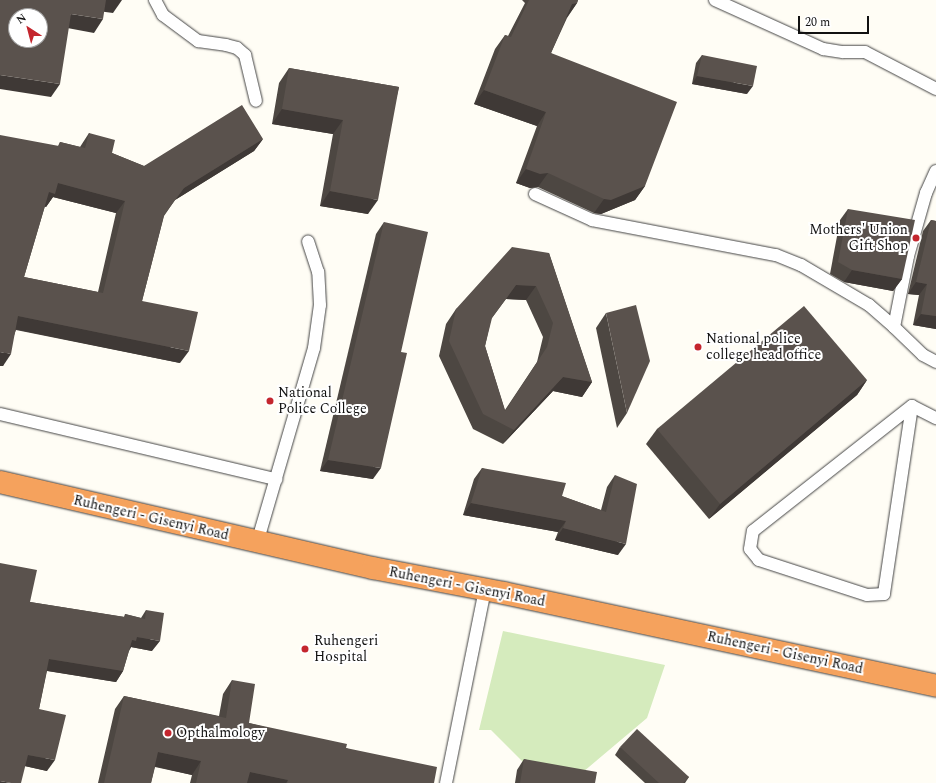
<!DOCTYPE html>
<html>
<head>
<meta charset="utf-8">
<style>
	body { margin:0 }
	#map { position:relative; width:936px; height:783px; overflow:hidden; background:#fffdf5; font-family:Spectral,serif }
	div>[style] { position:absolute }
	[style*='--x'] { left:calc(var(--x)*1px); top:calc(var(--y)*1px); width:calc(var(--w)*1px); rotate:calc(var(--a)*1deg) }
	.green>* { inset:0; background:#d5ebbd }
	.roads { filter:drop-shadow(0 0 1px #444) drop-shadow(0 0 1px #444) }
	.lane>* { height:12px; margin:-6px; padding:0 6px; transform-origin:6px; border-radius:6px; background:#fff }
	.highway>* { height:22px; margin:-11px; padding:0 11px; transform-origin:11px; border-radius:11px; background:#f5a25d }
	.wall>* { inset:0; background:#4d4742 }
	.shaded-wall>* { inset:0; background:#3f3936 }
	.building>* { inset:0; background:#5a524d }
	.dots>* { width:11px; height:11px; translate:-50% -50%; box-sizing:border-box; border:2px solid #fff; border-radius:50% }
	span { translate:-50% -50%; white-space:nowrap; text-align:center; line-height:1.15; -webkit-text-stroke:4px #fff; paint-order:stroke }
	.poi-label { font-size:14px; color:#111 }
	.right { translate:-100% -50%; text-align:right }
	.left { translate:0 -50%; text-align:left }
	.street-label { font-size:14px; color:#111 }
	.north { position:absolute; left:8px; top:8px; width:40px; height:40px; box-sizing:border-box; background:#fff; border:1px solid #a0a0a0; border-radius:50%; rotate:324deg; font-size:11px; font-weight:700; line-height:16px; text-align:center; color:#111 }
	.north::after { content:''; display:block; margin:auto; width:14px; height:18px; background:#c4262e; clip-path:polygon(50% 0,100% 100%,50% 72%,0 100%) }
	.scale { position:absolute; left:798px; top:16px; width:71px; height:18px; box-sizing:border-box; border:2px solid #111; border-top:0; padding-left:5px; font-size:12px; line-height:14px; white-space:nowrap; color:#111; -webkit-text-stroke:3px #fff; paint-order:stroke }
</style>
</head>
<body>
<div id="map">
	<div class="green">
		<div style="clip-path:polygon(503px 631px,665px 665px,647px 718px,583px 772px,530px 769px,491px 730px,479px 730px)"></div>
	</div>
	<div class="roads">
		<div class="lane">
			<div style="--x:155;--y:0;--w:17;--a:62"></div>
			<div style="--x:163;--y:15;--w:44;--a:36.6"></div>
			<div style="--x:198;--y:41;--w:28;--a:8"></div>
			<div style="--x:226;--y:45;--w:11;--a:15"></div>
			<div style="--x:237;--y:48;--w:11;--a:41"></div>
			<div style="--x:245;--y:55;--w:47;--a:76.6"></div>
			<div style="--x:715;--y:0;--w:119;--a:24.4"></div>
			<div style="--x:823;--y:49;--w:20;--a:9"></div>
			<div style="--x:843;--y:52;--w:22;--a:0"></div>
			<div style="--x:865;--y:52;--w:80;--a:27.5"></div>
			<div style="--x:535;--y:194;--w:63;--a:24.5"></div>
			<div style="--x:592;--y:220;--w:187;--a:10.8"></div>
			<div style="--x:776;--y:255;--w:27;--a:22"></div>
			<div style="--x:801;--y:265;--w:79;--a:30.5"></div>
			<div style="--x:869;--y:305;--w:33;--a:41"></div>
			<div style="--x:894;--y:327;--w:40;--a:44"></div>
			<div style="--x:923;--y:355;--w:15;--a:28"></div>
			<div style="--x:894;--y:327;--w:72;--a:-78.8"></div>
			<div style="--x:908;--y:256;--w:66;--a:-74.1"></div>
			<div style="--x:926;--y:193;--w:24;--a:-66"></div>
			<div style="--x:912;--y:406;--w:190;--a:98.5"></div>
			<div style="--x:884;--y:594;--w:17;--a:177"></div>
			<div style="--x:867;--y:595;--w:114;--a:-162"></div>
			<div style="--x:759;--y:560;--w:14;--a:-129"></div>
			<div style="--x:750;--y:549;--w:18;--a:-81"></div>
			<div style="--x:753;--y:531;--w:202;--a:-38.2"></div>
			<div style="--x:912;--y:406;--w:27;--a:27"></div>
			<div style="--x:0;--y:414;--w:284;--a:13.3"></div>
			<div style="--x:257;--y:543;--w:203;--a:-73.7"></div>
			<div style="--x:314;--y:348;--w:43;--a:-82.1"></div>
			<div style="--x:320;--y:305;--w:33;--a:-93"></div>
			<div style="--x:318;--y:272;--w:32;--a:-108"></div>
			<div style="--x:446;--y:783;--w:197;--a:-78.6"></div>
		</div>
		<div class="highway">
			<div style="--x:0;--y:482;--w:383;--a:13"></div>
			<div style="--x:373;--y:568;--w:133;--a:10.8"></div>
			<div style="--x:504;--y:593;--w:442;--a:12.1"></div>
		</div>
	</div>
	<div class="wall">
		<div style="clip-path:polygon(522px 0,578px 0,577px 3px,567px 18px,551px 53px,645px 186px,635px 200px,601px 214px,594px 213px,538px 187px,530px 188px,516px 183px,537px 126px,474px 104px,495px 49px,505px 35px,508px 36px,525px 3px)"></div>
		<div style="clip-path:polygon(702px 55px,747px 94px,692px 84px,696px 63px)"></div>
		<div style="clip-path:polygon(289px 68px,399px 87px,368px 214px,320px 206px,333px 134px,272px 124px,279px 83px)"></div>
		<div style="clip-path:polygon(evenodd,89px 133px,112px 153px,144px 166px,263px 139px,254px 151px,175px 200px,164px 216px,142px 301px,180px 363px,16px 330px,3px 366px,0 366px,58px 146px,60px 142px,80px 147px,89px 133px,53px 197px,116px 213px,98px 292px,24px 277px,45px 206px,46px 207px,53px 197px)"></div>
		<div style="clip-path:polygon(848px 209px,902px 279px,893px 291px,844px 282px,830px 274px,840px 220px)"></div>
		<div style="clip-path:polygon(931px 220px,936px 221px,936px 329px,913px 325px,919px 295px,908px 294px,923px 231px)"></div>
		<div style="clip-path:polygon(384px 222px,373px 479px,320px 471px,376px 234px)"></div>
		<div style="clip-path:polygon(evenodd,549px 253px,592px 382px,582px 397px,553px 391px,503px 444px,473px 429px,439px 356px,446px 324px,456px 309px,549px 253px,506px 299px,526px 300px,543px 337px,537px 362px,505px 410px,485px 346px,491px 319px,506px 299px)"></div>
		<div style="clip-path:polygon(606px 313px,627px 413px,617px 428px,596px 328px)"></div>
		<div style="clip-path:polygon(867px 380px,857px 395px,709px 519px,646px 444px,657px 429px)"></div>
		<div style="clip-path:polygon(482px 468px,601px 510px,607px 487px,615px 475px,618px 555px,555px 540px,558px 532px,463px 515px,474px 479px)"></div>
		<div style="clip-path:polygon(30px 602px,124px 617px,125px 614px,141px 618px,146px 610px,152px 651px,131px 647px,129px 651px,123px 671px,116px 682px,47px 671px,39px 709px,47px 771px,25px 766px)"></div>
		<div style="clip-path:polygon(232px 680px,249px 723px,346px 748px,434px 783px,190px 783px,192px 775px,155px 767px,151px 783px,98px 783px,115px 709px,124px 696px,219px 716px,223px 694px)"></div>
		<div style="clip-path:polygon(620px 747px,689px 777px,685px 783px,645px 783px,615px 755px)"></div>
		<div style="clip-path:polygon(524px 759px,595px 783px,515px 783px,517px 770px)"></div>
	</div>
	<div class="shaded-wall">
		<div style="clip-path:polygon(105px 0,122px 0,113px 13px,98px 11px)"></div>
		<div style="clip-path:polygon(577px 3px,567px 17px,563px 18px,572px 4px)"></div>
		<div style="clip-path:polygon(71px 14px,103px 19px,94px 33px,62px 27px)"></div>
		<div style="clip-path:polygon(0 75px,60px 84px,51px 97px,0 89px)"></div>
		<div style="clip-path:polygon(697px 76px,753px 86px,747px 94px,692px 84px)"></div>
		<div style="clip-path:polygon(484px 90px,546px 112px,537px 126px,474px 104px)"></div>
		<div style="clip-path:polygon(282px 109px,343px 120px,333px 134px,272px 124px)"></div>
		<div style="clip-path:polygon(263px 139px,254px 151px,175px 200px,184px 188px)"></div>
		<div style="clip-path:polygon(526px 169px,548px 173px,538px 187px,530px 188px,516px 183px)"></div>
		<div style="clip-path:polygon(58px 183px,125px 201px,116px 213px,53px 197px,46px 207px,40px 205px,49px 192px)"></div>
		<div style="clip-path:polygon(645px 186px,635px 200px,601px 214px,594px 213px,604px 199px)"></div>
		<div style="clip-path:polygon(330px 191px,378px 200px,368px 214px,320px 206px)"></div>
		<div style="clip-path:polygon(852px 270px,902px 279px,893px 291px,844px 282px)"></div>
		<div style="clip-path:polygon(916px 282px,927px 284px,919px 295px,908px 294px)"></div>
		<div style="clip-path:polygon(516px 285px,536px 286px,526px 300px,506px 299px)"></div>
		<div style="clip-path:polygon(921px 314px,936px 316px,936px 329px,913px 325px)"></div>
		<div style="clip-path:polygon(18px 316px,189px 351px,180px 363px,9px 328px)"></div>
		<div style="clip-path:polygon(0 352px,11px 354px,3px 366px,0 366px)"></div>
		<div style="clip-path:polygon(563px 377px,592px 382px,582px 397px,553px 391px,503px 444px,514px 430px)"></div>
		<div style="clip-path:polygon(867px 380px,857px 395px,709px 519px,720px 504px)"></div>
		<div style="clip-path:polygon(328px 460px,381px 468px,373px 479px,320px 471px)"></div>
		<div style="clip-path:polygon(471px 503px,566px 521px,558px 532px,463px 515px)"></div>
		<div style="clip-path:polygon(563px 528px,626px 544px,618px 555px,555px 540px)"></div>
		<div style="clip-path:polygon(137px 637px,160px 641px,152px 651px,131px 647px,129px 651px,132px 640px)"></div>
		<div style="clip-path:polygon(49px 659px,123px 671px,116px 682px,42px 670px)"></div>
		<div style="clip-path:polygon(158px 752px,201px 761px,192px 775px,149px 765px)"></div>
		<div style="clip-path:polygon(28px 755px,55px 760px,47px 771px,20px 765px)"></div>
		<div style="clip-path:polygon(250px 772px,288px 780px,286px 783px,242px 783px)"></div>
		<div style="clip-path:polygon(0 781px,11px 783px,0 783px)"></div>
	</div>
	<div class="building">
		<div style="clip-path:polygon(evenodd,0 0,106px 0,103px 19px,71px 14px,60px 84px,0 75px,0 0,16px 16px,40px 16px,40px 40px,16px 40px,16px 16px)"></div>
		<div style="clip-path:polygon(529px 0,578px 0,577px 3px,572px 4px,551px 53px,677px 102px,645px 186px,611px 200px,604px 199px,548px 173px,540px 174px,526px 169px,546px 112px,484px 90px,505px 35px,511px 37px)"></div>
		<div style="clip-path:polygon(702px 55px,757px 66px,753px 86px,697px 76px)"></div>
		<div style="clip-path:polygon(289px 68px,399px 87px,378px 200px,330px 191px,343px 120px,282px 109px)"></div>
		<div style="clip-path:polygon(evenodd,242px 105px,263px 139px,184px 188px,164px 215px,142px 301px,198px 312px,189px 351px,18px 316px,11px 354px,0 352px,0 135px,59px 146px,60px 142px,85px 148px,89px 133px,115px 140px,112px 153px,144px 166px,242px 105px,58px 183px,125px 201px,103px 293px,24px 277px,49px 192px,55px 194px,58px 183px)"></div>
		<div style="clip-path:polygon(848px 209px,915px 220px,902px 279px,852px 270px,838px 262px)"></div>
		<div style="clip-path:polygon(931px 220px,936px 221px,936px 316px,921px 314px,927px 284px,916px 282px)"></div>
		<div style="clip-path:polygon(384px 222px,428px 232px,401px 352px,407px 353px,381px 468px,328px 460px)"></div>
		<div style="clip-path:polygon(evenodd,512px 247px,549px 253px,592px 382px,563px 377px,514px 430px,483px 414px,449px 341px,456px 309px,512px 247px,516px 285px,536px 286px,553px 323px,547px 347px,505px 411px,485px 346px,492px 318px,516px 285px)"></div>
		<div style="clip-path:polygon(636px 305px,650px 361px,627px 413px,606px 313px)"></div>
		<div style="clip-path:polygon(804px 306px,867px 380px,720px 504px,657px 429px)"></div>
		<div style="clip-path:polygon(482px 468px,566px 483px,562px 496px,606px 512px,615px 475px,637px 484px,626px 544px,563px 528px,566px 521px,471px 503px)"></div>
		<div style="clip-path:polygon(0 563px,37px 570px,30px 602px,125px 617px,125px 614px,145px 619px,146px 610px,164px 613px,160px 641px,137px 637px,136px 641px,132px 640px,123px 671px,49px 659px,39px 709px,66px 715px,55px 760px,28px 755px,21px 783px,11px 783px,0 781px)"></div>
		<div style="clip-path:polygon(232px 680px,255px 684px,249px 723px,347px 744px,346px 748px,437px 767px,434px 783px,287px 783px,288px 780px,250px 772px,247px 783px,196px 783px,201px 761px,158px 752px,151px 783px,104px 783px,124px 696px,226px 718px)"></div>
		<div style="clip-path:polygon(637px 729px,689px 777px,683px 783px,659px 783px,620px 747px)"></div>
		<div style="clip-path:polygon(524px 759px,597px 772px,595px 783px,520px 783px)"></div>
	</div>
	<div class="dots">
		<div style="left:916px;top:238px;background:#c4262e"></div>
		<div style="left:698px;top:347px;background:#c4262e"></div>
		<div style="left:270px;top:401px;background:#c4262e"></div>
		<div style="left:305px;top:649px;background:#c4262e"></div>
		<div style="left:168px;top:733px;background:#c4262e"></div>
	</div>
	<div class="poi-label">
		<span class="right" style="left:908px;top:238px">Mothers' Union<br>Gift Shop</span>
		<span class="left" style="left:706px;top:347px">National police<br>college head office</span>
		<span class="left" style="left:278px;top:401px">National<br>Police College</span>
		<span class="left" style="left:314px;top:649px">Ruhengeri<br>Hospital</span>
		<span class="left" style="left:176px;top:733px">Opthalmology</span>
	</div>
	<div class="street-label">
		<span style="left:151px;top:518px;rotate:13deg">Ruhengeri - Gisenyi Road</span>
		<span style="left:467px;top:587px;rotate:11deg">Ruhengeri - Gisenyi Road</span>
		<span style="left:785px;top:653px;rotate:12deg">Ruhengeri - Gisenyi Road</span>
	</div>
	<div class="north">N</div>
	<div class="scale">20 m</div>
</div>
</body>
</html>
